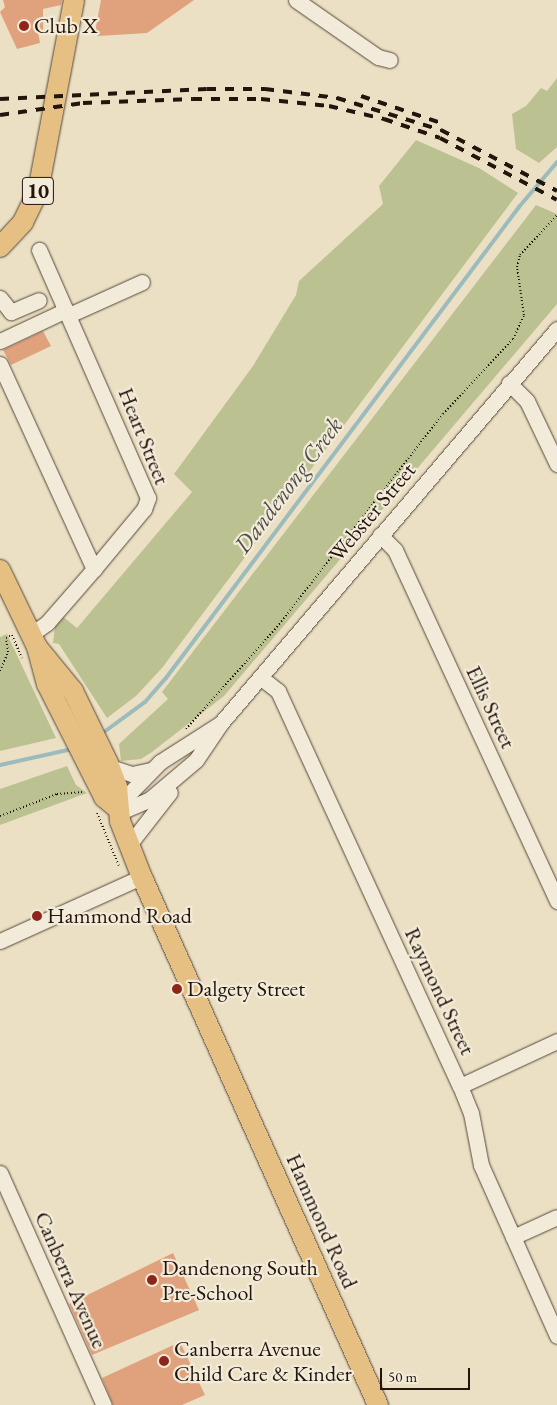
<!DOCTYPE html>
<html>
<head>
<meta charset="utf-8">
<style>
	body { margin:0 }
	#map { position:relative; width:557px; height:1405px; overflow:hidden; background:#ece0c4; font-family:"EB Garamond",serif }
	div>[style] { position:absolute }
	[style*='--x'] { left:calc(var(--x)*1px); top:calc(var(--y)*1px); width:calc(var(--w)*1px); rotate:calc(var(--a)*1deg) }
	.green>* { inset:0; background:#bcc191 }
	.stream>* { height:4px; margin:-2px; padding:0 2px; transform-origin:2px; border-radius:2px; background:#9cbbbd }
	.building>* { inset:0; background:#e0a17d }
	.path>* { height:2px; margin-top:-1px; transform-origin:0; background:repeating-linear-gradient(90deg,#23140c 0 1px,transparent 0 3.5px) }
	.roads { filter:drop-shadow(0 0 1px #55473a) drop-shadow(0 0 1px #55473a) }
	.minor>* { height:15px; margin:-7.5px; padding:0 7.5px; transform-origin:7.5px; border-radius:7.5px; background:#f3ebd9 }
	.major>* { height:20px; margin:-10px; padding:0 10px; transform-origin:10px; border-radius:10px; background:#e6c082 }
	.rail>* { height:4px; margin-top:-2px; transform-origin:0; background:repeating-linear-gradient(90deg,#23140c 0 9px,transparent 0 18px) }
	.dots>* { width:14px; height:14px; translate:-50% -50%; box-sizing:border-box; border:2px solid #f3ebd9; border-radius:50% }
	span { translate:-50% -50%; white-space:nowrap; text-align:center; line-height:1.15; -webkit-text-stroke:4.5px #f3ebd9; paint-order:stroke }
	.shield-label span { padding:1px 4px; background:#f3ebd9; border:1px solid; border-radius:4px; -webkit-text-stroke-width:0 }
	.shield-label { font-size:21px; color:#23140c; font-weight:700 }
	.poi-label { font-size:22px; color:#23140c }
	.left { translate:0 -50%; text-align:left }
	.street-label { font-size:22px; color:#23140c }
	.water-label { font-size:24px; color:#4d4e4a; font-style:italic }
	.scale { position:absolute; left:380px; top:1368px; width:90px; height:22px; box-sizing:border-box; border:2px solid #23140c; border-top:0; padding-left:6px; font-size:15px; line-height:18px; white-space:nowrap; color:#23140c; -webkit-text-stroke:4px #f3ebd9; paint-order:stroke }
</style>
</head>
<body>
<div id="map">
	<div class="green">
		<div style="clip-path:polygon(557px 78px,557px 147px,539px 163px,516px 149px,512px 114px,526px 106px,541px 88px,547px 91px)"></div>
		<div style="clip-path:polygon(416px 140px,479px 168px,518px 193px,162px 668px,136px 696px,107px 718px,59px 644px,53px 643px,55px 625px,62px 616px,77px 628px,192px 492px,174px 474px,253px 366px,296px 295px,299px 281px,383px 204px,379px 186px)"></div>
		<div style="clip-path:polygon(536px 205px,557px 214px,557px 304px,224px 696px,152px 752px,141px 759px,121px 761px,119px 744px,168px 699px,162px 692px)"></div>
		<div style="clip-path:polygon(7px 634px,56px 738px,0 751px,0 637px)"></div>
		<div style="clip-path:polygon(67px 766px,76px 785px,87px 793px,0 825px,0 789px)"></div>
	</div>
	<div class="stream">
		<div style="--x:100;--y:735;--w:56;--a:-36.3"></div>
		<div style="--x:145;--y:702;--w:32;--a:-49"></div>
		<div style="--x:166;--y:678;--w:589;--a:-53.15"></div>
		<div style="--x:519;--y:207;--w:59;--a:-49.8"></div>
		<div style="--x:0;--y:765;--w:74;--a:-12.5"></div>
	</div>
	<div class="building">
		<div style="clip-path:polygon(3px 0,62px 0,61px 5px,43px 9px,43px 31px,38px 32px,40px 43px,17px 49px,0 12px,5px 7px)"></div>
		<div style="clip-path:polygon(101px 0,194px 0,147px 33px,98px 36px,95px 32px)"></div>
		<div style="clip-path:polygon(43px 331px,51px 346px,11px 365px,3px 350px)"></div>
		<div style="clip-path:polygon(173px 1253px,199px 1310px,92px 1355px,69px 1304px)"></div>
		<div style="clip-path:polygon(180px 1342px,205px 1395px,182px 1405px,113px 1405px,102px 1378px)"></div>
	</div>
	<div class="path">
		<div style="--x:0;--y:671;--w:21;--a:-67"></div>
		<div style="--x:8;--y:652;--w:14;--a:-98"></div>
		<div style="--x:6;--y:638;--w:7;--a:-27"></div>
		<div style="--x:12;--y:635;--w:25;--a:67"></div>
		<div style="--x:186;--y:729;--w:137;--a:-48.3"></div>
		<div style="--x:277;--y:627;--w:270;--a:-52.1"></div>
		<div style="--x:443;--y:414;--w:103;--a:-47"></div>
		<div style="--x:513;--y:339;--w:26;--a:-65"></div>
		<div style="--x:524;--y:315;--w:49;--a:-98.3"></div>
		<div style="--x:517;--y:267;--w:12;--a:-76"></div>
		<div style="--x:520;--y:255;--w:54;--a:-47.2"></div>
		<div style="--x:97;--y:813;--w:57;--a:67.5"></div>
		<div style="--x:0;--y:816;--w:61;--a:-21.1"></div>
		<div style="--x:57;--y:794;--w:27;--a:-4"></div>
	</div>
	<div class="roads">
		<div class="minor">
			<div style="--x:296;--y:0;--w:100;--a:34.8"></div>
			<div style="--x:378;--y:57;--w:12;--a:14"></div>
			<div style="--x:0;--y:298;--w:18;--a:52"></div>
			<div style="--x:11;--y:312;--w:30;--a:-23"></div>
			<div style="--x:69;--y:315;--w:80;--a:-24.3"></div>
			<div style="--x:0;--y:341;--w:73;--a:-25.2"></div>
			<div style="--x:0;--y:364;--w:226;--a:65.4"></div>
			<div style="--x:509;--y:383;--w:25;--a:45"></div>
			<div style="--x:527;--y:401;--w:70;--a:64.5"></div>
			<div style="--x:380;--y:535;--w:21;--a:45"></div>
			<div style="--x:395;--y:550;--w:387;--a:65.2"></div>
			<div style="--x:30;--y:635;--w:21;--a:-35"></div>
			<div style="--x:47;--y:623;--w:72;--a:-49"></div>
			<div style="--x:94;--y:569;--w:78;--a:-50.2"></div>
			<div style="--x:144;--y:509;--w:12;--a:-70"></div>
			<div style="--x:148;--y:498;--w:271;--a:-113.7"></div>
			<div style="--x:260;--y:677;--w:23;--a:38"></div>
			<div style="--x:278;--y:691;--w:435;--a:65.3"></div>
			<div style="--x:460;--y:1086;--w:29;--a:68"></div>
			<div style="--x:471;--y:1113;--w:53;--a:79.1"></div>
			<div style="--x:481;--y:1165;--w:187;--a:66"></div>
			<div style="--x:110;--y:767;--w:23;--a:18"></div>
			<div style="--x:132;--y:774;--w:19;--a:-12"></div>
			<div style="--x:116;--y:807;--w:11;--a:10"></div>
			<div style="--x:127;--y:809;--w:25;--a:-23"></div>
			<div style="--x:150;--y:799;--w:60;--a:-40.3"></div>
			<div style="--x:196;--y:760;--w:45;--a:-56"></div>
			<div style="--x:221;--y:723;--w:518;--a:-49.54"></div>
			<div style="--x:116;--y:807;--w:63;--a:-45.6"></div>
			<div style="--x:160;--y:762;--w:72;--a:-32.6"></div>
			<div style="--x:128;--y:846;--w:68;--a:-52.1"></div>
			<div style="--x:0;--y:941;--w:155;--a:-24.4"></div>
			<div style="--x:460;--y:1086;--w:107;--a:-24.9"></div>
			<div style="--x:0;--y:1173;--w:254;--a:65.9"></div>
			<div style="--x:513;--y:1237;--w:48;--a:-24.4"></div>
		</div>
		<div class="major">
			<div style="--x:0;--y:247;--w:34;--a:-47"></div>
			<div style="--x:23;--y:222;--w:34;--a:-64"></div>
			<div style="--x:38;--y:191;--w:194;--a:-79.3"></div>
			<div style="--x:0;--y:570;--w:85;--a:64.3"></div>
			<div style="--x:37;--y:647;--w:57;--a:50.7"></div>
			<div style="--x:73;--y:691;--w:80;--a:64.1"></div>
			<div style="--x:108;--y:763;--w:26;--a:69"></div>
			<div style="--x:117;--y:787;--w:34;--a:85"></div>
			<div style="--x:120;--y:821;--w:58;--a:68.7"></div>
			<div style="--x:141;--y:875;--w:581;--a:65.91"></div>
			<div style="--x:37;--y:647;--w:38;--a:75"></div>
			<div style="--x:47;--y:684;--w:127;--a:63.2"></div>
			<div style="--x:104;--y:797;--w:16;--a:40"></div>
		</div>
	</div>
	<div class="rail">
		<div style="--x:361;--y:96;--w:88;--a:18.6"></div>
		<div style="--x:0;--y:99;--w:207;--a:-2.8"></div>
		<div style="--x:207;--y:89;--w:58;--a:0"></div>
		<div style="--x:265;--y:89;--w:73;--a:7.1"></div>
		<div style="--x:337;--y:98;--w:109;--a:17.1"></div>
		<div style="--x:441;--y:130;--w:131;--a:27.7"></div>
		<div style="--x:0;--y:115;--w:84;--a:-8.2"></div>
		<div style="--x:83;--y:103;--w:110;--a:-2.1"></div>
		<div style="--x:193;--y:99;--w:68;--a:0"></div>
		<div style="--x:261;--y:99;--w:68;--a:5.9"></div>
		<div style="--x:329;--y:106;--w:57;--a:13.3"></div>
		<div style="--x:384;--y:119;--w:59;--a:18.7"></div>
		<div style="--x:440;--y:138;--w:132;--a:27.9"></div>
	</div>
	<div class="dots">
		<div style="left:24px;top:26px;background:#8f2418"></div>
		<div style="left:37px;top:916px;background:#8f2418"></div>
		<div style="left:177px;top:989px;background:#8f2418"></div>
		<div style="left:152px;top:1280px;background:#8f2418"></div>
		<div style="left:164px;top:1361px;background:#8f2418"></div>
	</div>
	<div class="shield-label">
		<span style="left:38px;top:191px">10</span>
	</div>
	<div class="poi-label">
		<span class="left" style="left:34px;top:26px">Club X</span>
		<span class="left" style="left:47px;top:916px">Hammond Road</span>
		<span class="left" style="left:187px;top:989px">Dalgety Street</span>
		<span class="left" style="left:162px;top:1280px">Dandenong South<br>Pre-School</span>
		<span class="left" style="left:174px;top:1361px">Canberra Avenue<br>Child Care &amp; Kinder</span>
	</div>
	<div class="street-label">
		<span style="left:144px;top:436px;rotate:68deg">Heart Street</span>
		<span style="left:372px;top:512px;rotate:-50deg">Webster Street</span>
		<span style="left:491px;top:707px;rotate:65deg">Ellis Street</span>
		<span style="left:440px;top:991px;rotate:65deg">Raymond Street</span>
		<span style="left:322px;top:1221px;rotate:66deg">Hammond Road</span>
		<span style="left:71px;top:1280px;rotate:66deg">Canberra Avenue</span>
	</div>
	<div class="water-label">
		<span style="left:288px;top:485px;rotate:-53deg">Dandenong Creek</span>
	</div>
	<div class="scale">50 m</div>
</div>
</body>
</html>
